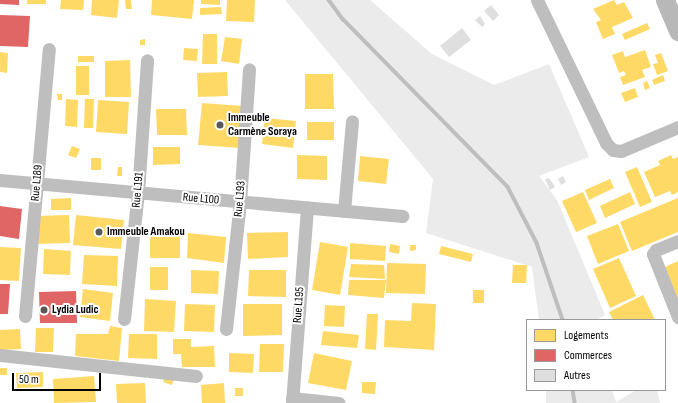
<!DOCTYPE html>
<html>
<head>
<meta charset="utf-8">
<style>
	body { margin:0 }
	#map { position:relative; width:678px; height:403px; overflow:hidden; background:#fff; font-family:"Sofia Sans Condensed",sans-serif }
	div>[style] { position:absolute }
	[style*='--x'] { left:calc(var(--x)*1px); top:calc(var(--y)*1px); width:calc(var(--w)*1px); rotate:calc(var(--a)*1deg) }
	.green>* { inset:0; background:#ebebeb }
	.homes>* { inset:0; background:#ffd966 }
	.shops>* { inset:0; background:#e06666 }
	.stream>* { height:3.5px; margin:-1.75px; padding:0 1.75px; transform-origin:1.75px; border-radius:1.75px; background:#bebebe }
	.building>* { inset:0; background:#dfdfdf }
	.street>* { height:13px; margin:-6.5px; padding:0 6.5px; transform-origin:6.5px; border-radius:6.5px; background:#bebebe }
	.secondary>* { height:19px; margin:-9.5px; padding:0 9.5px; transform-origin:9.5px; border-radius:9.5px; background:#b8b8b8 }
	.dots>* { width:11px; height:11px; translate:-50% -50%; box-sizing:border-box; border:2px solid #fff; border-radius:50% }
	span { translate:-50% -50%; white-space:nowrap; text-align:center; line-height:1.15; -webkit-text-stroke:4px #fff; paint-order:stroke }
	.poi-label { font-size:12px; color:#000; font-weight:700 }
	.left { translate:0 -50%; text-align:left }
	.street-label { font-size:12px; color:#000 }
	.legend { position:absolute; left:526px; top:319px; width:140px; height:72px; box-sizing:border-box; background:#fff; border:1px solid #999; margin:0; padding:5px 7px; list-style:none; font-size:12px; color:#000 }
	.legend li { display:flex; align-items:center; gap:8px; height:20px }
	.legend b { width:20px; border:1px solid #999 }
	.scale { position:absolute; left:12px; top:373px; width:89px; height:18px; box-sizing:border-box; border:2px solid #000; border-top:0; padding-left:5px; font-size:12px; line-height:14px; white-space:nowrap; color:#000; -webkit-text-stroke:3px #fff; paint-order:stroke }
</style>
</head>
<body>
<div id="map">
	<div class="green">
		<div style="clip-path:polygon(285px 0,370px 0,432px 54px,494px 85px,549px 64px,589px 157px,539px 176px,557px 200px,605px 315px,596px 320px,539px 320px,532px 267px,426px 233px,433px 179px)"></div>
		<div style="clip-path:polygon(546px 390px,612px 390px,616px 402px,636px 390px,657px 390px,660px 403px,546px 403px)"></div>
	</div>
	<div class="homes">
		<div style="clip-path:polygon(27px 0,46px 0,46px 4px,27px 4px)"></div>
		<div style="clip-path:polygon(61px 0,84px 0,83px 10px,60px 9px)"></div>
		<div style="clip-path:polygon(92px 0,119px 0,117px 18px,91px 15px)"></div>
		<div style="clip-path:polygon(125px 0,131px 0,132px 9px,126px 9px)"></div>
		<div style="clip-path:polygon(152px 0,194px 0,192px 19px,151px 15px)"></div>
		<div style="clip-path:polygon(201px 0,220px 0,220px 5px,201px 4px)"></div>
		<div style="clip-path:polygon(227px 0,255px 0,254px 22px,226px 21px)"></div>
		<div style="clip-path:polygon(614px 0,617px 5px,624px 2px,633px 18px,612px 27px,615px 34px,603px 39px,596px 22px,601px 20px,593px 9px)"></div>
		<div style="clip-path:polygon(221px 7px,222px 14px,200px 15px,200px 8px)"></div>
		<div style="clip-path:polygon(647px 23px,650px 29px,625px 40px,622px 34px)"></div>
		<div style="clip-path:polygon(203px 34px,217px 34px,217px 64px,202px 64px)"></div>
		<div style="clip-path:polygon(225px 37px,242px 39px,239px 64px,221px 61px)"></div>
		<div style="clip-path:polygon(145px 39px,145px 45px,140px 45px,140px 40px)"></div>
		<div style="clip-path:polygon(184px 48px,198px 49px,197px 61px,183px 60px)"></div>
		<div style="clip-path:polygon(645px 50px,651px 67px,642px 70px,645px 77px,623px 85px,620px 77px,626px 75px,624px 71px,619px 73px,612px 55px,623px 51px,625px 57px)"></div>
		<div style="clip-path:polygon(0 52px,8px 53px,7px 73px,0 72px)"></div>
		<div style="clip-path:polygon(661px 53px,668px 71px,657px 75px,653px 64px,658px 63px,655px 55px)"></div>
		<div style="clip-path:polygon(78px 56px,94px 56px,94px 62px,78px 62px)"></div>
		<div style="clip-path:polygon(130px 60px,131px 97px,105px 97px,105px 61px)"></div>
		<div style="clip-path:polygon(76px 66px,89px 66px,89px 95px,76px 95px)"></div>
		<div style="clip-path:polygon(227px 72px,228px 96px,198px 97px,197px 73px)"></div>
		<div style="clip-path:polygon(305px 74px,333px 74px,334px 109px,305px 109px)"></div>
		<div style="clip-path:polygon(663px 75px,665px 81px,654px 85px,652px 80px)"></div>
		<div style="clip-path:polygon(647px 81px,650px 88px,645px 90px,643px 83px)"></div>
		<div style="clip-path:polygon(635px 88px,638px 97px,625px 102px,621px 93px)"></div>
		<div style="clip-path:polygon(57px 94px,62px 94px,62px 100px,58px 100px)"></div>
		<div style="clip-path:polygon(66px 99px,78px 100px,77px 127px,65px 126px)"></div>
		<div style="clip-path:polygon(85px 99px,94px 99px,93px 128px,84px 128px)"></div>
		<div style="clip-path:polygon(98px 100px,129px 102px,127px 134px,96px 132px)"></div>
		<div style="clip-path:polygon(202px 103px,242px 106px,240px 148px,198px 145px)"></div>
		<div style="clip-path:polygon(156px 109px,186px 109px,187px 135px,157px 135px)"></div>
		<div style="clip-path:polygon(265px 118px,296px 121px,293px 148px,262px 144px)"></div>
		<div style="clip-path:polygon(307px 122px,334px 122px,334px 140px,307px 140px)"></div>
		<div style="clip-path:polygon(72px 146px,80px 149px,76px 158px,68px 155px)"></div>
		<div style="clip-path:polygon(153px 147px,180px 147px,180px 164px,153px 165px)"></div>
		<div style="clip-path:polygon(297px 155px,327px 156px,327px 180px,297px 179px)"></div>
		<div style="clip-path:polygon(671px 155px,673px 159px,678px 157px,678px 192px,672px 195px,670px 191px,655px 197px,644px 172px,660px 165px,658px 161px)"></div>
		<div style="clip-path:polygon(360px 156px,389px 159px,386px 184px,358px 181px)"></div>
		<div style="clip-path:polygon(91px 158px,101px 158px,101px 170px,91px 170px)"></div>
		<div style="clip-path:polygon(118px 167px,122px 167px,122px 176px,117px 176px)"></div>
		<div style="clip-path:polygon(637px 167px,652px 202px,640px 207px,625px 172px)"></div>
		<div style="clip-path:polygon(610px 179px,614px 188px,589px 200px,585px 190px)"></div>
		<div style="clip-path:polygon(583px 192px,597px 223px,576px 232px,562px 201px)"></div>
		<div style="clip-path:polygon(630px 192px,635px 204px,605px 218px,600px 206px)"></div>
		<div style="clip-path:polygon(71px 198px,71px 210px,51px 210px,51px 199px)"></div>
		<div style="clip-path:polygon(678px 198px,678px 232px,632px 251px,620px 222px)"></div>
		<div style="clip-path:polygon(69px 215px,70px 243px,36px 244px,36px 216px)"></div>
		<div style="clip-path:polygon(76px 215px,124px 220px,121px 249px,73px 245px)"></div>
		<div style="clip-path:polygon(618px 224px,629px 251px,598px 264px,587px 236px)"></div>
		<div style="clip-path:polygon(150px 232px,180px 233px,180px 258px,150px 258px)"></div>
		<div style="clip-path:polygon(288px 232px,288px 257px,248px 259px,247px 233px)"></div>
		<div style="clip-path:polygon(188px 233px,226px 237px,224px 263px,187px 258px)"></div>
		<div style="clip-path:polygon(320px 242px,348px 247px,340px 295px,312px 290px)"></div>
		<div style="clip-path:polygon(350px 243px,386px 246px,385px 261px,350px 259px)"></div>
		<div style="clip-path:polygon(390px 244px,400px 246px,399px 254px,389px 252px)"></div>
		<div style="clip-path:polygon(410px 245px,416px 245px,416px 250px,410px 251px)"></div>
		<div style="clip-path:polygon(441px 246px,473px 254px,471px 262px,439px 254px)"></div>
		<div style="clip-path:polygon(0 247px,21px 248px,19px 281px,0 280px)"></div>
		<div style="clip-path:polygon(44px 249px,71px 251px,70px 275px,43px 274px)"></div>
		<div style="clip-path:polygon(84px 255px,118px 256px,117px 286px,82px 284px)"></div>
		<div style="clip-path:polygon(619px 258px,636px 296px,610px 308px,593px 269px)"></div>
		<div style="clip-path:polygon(678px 261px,678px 299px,665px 267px)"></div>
		<div style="clip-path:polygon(387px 263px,426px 264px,425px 294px,386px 293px)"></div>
		<div style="clip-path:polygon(351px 264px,384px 265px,385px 279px,349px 277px)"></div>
		<div style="clip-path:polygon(513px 265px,527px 265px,526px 283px,512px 283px)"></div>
		<div style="clip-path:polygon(150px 267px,168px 267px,168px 290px,150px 290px)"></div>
		<div style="clip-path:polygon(191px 270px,219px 271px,218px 294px,191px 293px)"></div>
		<div style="clip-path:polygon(249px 270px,286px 270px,286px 297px,248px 296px)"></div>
		<div style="clip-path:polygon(349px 280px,386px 280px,384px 298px,348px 295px)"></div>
		<div style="clip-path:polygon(83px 289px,113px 293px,110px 321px,80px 317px)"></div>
		<div style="clip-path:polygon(473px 290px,484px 290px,484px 303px,473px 303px)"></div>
		<div style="clip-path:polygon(643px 295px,655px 320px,613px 320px,609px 312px)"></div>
		<div style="clip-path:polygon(145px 299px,176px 301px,174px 332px,144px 331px)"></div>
		<div style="clip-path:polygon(412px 303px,436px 304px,434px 350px,384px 347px,385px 320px,411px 321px)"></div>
		<div style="clip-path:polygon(185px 304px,215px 305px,214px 332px,184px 331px)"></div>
		<div style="clip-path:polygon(243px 304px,282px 304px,282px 335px,243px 336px)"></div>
		<div style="clip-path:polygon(325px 305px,345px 306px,344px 327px,324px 326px)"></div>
		<div style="clip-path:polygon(367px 314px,378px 314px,376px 350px,365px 349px)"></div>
		<div style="clip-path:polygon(110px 326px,122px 328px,119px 361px,75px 356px,76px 334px,108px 334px)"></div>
		<div style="clip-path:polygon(36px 328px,54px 328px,53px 352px,35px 352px)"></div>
		<div style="clip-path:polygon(20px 329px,21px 349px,0 350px,0 330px)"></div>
		<div style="clip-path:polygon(323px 331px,359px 335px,357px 348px,321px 345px)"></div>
		<div style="clip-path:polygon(129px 334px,157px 334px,157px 359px,128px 358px)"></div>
		<div style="clip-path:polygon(173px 339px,191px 339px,191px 347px,214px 346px,215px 367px,182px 367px,181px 354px,173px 354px)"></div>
		<div style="clip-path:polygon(260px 344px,284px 344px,283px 372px,259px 372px)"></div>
		<div style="clip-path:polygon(229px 353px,254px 354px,253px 373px,229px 372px)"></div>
		<div style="clip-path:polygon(314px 353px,352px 361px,346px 390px,308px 383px)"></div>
		<div style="clip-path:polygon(0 368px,7px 368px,7px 375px,0 375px)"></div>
		<div style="clip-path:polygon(43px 372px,43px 387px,17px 388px,16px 373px)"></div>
		<div style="clip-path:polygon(94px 376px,96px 402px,54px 403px,53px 379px)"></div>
		<div style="clip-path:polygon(165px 376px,174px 379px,172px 385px,163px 382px)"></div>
		<div style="clip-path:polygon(362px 382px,376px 382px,375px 394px,362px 393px)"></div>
		<div style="clip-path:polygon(145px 383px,146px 403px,117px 403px,116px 384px)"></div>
		<div style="clip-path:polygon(224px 383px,225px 403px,202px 403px,201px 385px)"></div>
		<div style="clip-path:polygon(235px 388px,243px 388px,243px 396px,235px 396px)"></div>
	</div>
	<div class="shops">
		<div style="clip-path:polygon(0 0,19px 0,19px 5px,0 4px)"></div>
		<div style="clip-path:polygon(0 15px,30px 16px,28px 47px,0 46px)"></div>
		<div style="clip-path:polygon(0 206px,22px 209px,19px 239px,0 236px)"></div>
		<div style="clip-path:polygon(0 284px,10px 284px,8px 314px,0 314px)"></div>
		<div style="clip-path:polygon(76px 291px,77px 323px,40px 323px,39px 292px)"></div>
	</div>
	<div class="stream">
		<div style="--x:329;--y:0;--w:24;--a:54"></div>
		<div style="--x:343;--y:19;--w:235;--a:45.5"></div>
		<div style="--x:508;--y:187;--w:63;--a:62.6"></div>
		<div style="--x:537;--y:243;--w:81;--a:71.3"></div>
		<div style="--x:573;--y:390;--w:13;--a:81"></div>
	</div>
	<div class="building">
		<div style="clip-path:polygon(491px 5px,499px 15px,493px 21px,484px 11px)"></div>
		<div style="clip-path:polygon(480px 16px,485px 24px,482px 27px,475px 20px)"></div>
		<div style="clip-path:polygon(462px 28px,471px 40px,449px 57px,440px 46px)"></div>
		<div style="clip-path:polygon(563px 176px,566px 182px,561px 185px,558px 179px)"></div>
		<div style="clip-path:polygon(549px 178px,555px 187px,550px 190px,545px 179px)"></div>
	</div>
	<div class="street">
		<div style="--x:537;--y:0;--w:159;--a:64.2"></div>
		<div style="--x:606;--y:143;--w:10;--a:45"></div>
		<div style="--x:613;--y:150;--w:8;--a:7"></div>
		<div style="--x:621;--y:151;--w:62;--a:-22.8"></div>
		<div style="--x:0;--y:180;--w:404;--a:5.1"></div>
		<div style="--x:344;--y:211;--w:90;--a:-84.9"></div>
		<div style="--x:678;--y:241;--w:24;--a:158"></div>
		<div style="--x:656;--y:250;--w:5;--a:127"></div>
		<div style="--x:653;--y:254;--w:68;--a:68.4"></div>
		<div style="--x:25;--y:316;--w:268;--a:-84.9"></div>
		<div style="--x:124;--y:319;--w:127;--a:-83.7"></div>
		<div style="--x:138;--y:193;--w:133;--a:-86.1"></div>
		<div style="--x:226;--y:329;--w:128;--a:-83.7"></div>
		<div style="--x:240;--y:202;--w:133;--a:-86.1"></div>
		<div style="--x:0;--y:355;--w:197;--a:6.1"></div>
		<div style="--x:292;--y:398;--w:47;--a:6.1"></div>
		<div style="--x:292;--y:403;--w:196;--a:-85.6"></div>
	</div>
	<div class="secondary">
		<div style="--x:665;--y:0;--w:34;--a:67"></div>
	</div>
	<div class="dots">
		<div style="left:220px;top:125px;background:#595959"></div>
		<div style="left:99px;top:232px;background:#595959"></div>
		<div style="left:44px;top:310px;background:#595959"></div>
	</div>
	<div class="poi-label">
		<span class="left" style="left:228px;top:125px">Immeuble<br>Carmène Soraya</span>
		<span class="left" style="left:107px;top:232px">Immeuble Amakou</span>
		<span class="left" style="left:52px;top:310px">Lydia Ludic</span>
	</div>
	<div class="street-label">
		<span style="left:37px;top:183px;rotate:-85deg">Rue L189</span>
		<span style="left:138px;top:190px;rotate:-85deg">Rue L191</span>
		<span style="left:201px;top:199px;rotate:5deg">Rue L100</span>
		<span style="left:240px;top:199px;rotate:-85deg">Rue L193</span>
		<span style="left:299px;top:305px;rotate:-86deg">Rue L195</span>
	</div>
	<ul class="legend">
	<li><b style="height:11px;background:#ffd966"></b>Logements</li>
	<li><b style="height:11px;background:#e06666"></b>Commerces</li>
	<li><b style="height:11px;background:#dfdfdf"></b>Autres</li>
	</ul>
	<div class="scale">50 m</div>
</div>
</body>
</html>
